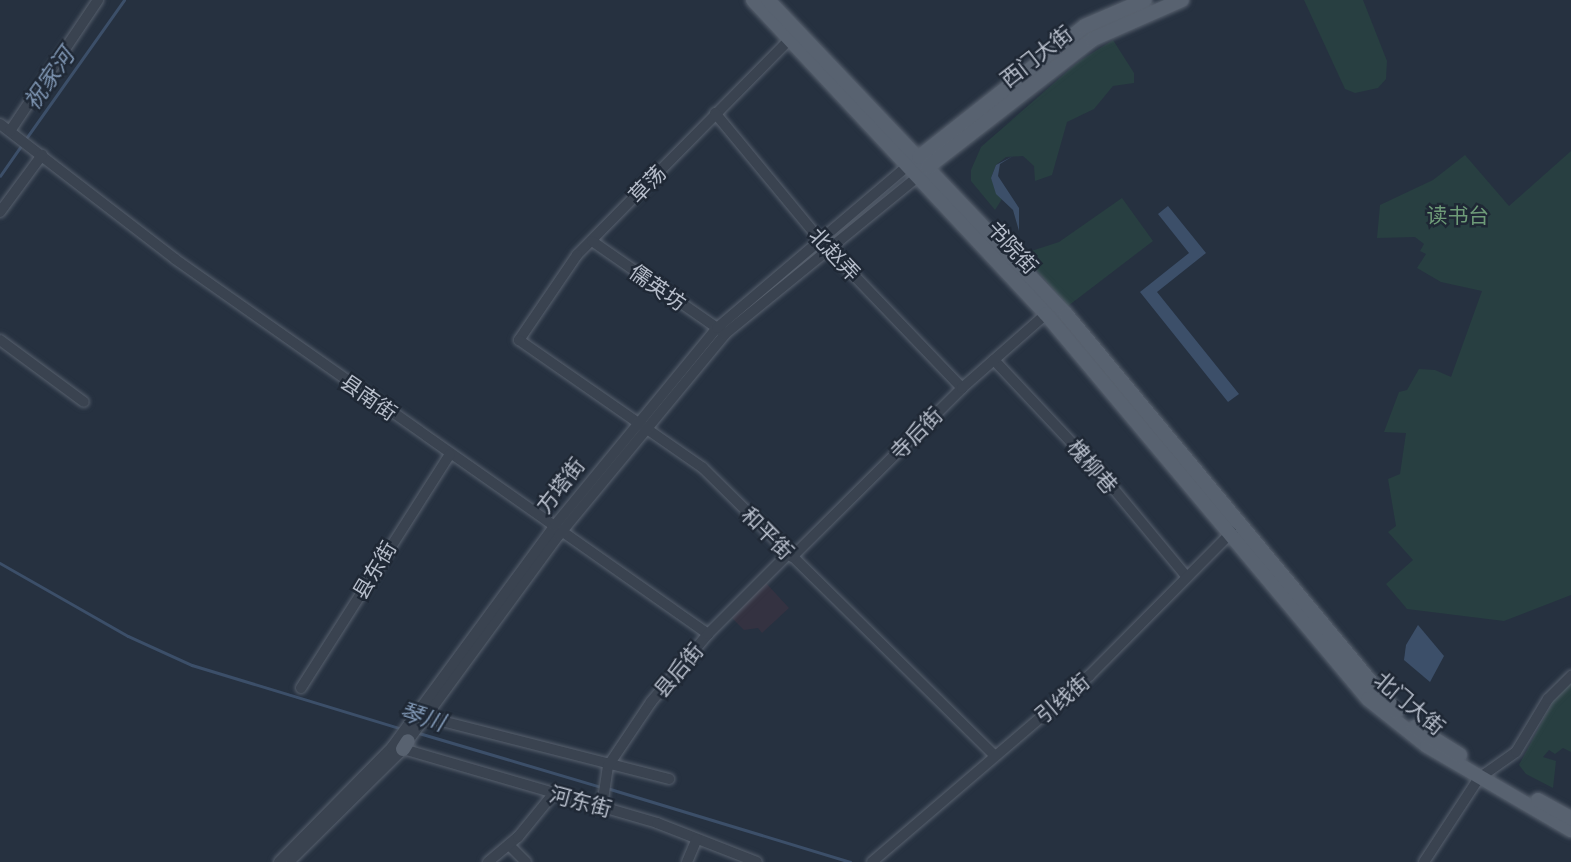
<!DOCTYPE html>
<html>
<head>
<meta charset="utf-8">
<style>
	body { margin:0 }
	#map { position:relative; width:1571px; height:862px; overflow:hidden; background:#263140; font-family:Quicksand,"Noto Sans SC",sans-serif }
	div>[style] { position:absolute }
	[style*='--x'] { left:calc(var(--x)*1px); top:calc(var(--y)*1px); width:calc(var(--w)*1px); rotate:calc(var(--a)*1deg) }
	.medical>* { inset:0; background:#343241 }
	.green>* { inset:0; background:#283f41 }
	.water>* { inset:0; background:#3c4f69 }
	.stream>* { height:2.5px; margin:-1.25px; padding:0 1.25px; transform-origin:1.25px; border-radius:1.25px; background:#3c4f69 }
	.roads { filter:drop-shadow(0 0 2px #58616e) drop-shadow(0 0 2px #58616e) }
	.minor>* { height:10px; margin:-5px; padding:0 5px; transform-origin:5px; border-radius:5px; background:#3a4350 }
	.major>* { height:14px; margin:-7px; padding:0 7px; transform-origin:7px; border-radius:7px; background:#586270 }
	span { translate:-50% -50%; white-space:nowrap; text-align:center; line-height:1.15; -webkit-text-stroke:5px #1f2835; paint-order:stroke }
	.street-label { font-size:21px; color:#b7becb }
	.park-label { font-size:21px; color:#6e9b78 }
	.water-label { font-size:23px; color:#7e95b2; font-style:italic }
</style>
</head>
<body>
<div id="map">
	<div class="medical">
		<div style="clip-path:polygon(766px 583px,789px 608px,762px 633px,758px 628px,744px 630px,730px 616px)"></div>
	</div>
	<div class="green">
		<div style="clip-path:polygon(1304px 0,1363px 0,1387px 61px,1386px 79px,1378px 88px,1355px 93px,1345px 89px)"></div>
		<div style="clip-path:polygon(1113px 40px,1134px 73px,1134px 83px,1113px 86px,1094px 109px,1067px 122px,1052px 175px,1035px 181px,1034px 166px,1023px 156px,1006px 157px,996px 165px,991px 178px,1002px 199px,995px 210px,971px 181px,971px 170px,981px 147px,1078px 62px)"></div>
		<div style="clip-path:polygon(1571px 151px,1571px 595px,1504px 621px,1407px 609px,1386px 584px,1413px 560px,1388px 532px,1396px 526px,1388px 479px,1400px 474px,1406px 433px,1384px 432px,1399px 392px,1407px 390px,1419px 369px,1435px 370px,1451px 377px,1482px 291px,1441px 282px,1417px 268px,1426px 254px,1420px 251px,1424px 244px,1415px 237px,1377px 238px,1380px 205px,1433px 180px,1465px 155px,1509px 206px)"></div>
		<div style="clip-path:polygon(1122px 198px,1153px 241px,1068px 306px,1022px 254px,1059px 242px)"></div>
		<div style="clip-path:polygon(1571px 679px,1571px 752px,1563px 748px,1555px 754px,1549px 750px,1543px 757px,1556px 761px,1553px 788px,1526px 774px,1519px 765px,1560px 688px)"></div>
	</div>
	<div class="water">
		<div style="clip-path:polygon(1013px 156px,1000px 164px,998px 176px,1019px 208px,1019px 231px,1013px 210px,996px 194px,991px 178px,996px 165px)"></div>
		<div style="clip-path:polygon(1168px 206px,1206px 253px,1157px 292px,1239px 394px,1228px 402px,1140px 292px,1189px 253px,1158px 214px)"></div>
		<div style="clip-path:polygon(1418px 625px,1444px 656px,1430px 682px,1404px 660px,1406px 645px)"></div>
	</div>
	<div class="stream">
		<div style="--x:25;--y:140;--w:171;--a:-54.7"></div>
		<div style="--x:0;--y:176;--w:37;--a:-55"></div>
		<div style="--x:0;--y:563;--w:147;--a:29.7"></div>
		<div style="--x:128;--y:636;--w:70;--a:24.4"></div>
		<div style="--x:192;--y:665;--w:220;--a:16.9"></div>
		<div style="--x:419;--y:733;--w:190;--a:16.5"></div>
		<div style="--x:607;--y:788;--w:254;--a:16.9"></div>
	</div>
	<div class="roads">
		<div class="minor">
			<div style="--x:789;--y:40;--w:302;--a:134.6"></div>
			<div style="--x:577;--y:255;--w:103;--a:124.3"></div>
			<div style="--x:519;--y:340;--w:224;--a:34.8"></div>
			<div style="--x:703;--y:468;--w:407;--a:44.6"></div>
			<div style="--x:715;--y:113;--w:166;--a:50.4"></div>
			<div style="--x:821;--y:241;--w:204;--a:46.2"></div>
			<div style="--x:0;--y:124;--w:221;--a:37.6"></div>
			<div style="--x:175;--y:259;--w:652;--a:35.13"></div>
			<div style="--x:10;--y:131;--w:158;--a:-56.1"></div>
			<div style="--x:0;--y:212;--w:71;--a:-53.6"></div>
			<div style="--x:592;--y:241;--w:160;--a:34.8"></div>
			<div style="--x:0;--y:340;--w:104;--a:36.4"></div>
			<div style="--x:994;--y:360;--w:159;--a:46.8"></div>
			<div style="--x:1103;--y:476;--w:131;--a:50.3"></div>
			<div style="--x:792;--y:557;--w:240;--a:-44.8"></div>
			<div style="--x:962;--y:388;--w:112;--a:-41.4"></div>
			<div style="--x:301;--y:688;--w:277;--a:-57.5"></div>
			<div style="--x:426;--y:717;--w:251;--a:14.3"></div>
			<div style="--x:408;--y:741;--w:255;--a:-53.8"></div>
			<div style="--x:559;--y:535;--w:261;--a:-50.4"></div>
			<div style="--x:725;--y:334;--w:253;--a:-39.2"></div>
			<div style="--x:602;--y:806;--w:40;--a:-81.5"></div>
			<div style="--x:608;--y:766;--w:77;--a:-56.1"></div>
			<div style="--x:651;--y:702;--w:89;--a:-50"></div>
			<div style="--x:708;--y:634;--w:113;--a:-45"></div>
			<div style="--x:509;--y:845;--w:24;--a:45"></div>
			<div style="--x:291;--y:860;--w:158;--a:-44.7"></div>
			<div style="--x:403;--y:749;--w:265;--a:16.2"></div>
			<div style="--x:657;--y:823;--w:107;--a:21.3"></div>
			<div style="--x:279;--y:862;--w:161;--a:-45.5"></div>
			<div style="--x:392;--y:747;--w:275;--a:-53.7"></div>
			<div style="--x:555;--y:525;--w:255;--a:-50.6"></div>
			<div style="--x:717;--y:328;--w:255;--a:-40.4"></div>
			<div style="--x:488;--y:862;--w:39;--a:-40"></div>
			<div style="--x:518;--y:837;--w:57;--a:-50.7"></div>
			<div style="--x:687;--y:862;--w:25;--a:-67"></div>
			<div style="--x:872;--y:862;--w:286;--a:-40.6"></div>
			<div style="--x:1089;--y:676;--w:206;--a:-45.2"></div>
			<div style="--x:1424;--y:862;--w:100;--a:-56.8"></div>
			<div style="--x:1479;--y:778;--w:45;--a:-35.1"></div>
			<div style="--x:1516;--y:752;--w:62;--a:-58.9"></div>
			<div style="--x:1548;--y:699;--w:33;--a:-45"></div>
		</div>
		<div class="major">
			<div style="--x:753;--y:0;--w:429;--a:47"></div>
			<div style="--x:1046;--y:314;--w:502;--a:50.09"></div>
			<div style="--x:1368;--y:699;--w:75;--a:38.5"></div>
			<div style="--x:1427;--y:746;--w:167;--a:30.3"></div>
			<div style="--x:768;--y:0;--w:433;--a:46.5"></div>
			<div style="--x:1066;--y:314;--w:517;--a:50.34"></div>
			<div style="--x:919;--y:157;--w:211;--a:-38.3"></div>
			<div style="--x:1085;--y:26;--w:65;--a:-23.4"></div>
			<div style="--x:928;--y:167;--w:209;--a:-37.8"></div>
			<div style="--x:1093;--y:39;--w:97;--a:-23.7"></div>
			<div style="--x:1415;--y:727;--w:53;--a:31.9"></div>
			<div style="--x:403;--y:749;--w:9;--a:-58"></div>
			<div style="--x:1538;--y:800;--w:38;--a:29"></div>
		</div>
	</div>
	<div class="street-label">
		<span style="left:1036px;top:56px;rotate:-38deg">西门大街</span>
		<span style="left:647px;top:184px;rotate:-46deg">草荡</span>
		<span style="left:1013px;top:247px;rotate:47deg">书院街</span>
		<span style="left:835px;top:254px;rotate:47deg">北赵弄</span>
		<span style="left:658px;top:287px;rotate:35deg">儒英坊</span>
		<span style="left:369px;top:397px;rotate:35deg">县南街</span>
		<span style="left:916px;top:433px;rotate:-45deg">寺后街</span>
		<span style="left:1093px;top:466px;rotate:49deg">槐柳巷</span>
		<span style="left:560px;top:485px;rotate:-52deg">方塔街</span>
		<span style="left:768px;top:533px;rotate:45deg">和平街</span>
		<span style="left:374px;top:570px;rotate:-59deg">县东街</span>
		<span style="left:678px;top:670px;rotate:-50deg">县后街</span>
		<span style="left:1062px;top:698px;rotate:-40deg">引线街</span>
		<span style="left:1410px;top:703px;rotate:40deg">北门大街</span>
		<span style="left:581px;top:801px;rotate:15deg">河东街</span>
	</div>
	<div class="park-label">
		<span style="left:1458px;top:215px">读书台</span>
	</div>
	<div class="water-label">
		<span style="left:49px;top:79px;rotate:-55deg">祝家河</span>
		<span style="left:422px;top:717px;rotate:17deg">琴川</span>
	</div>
</div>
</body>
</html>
